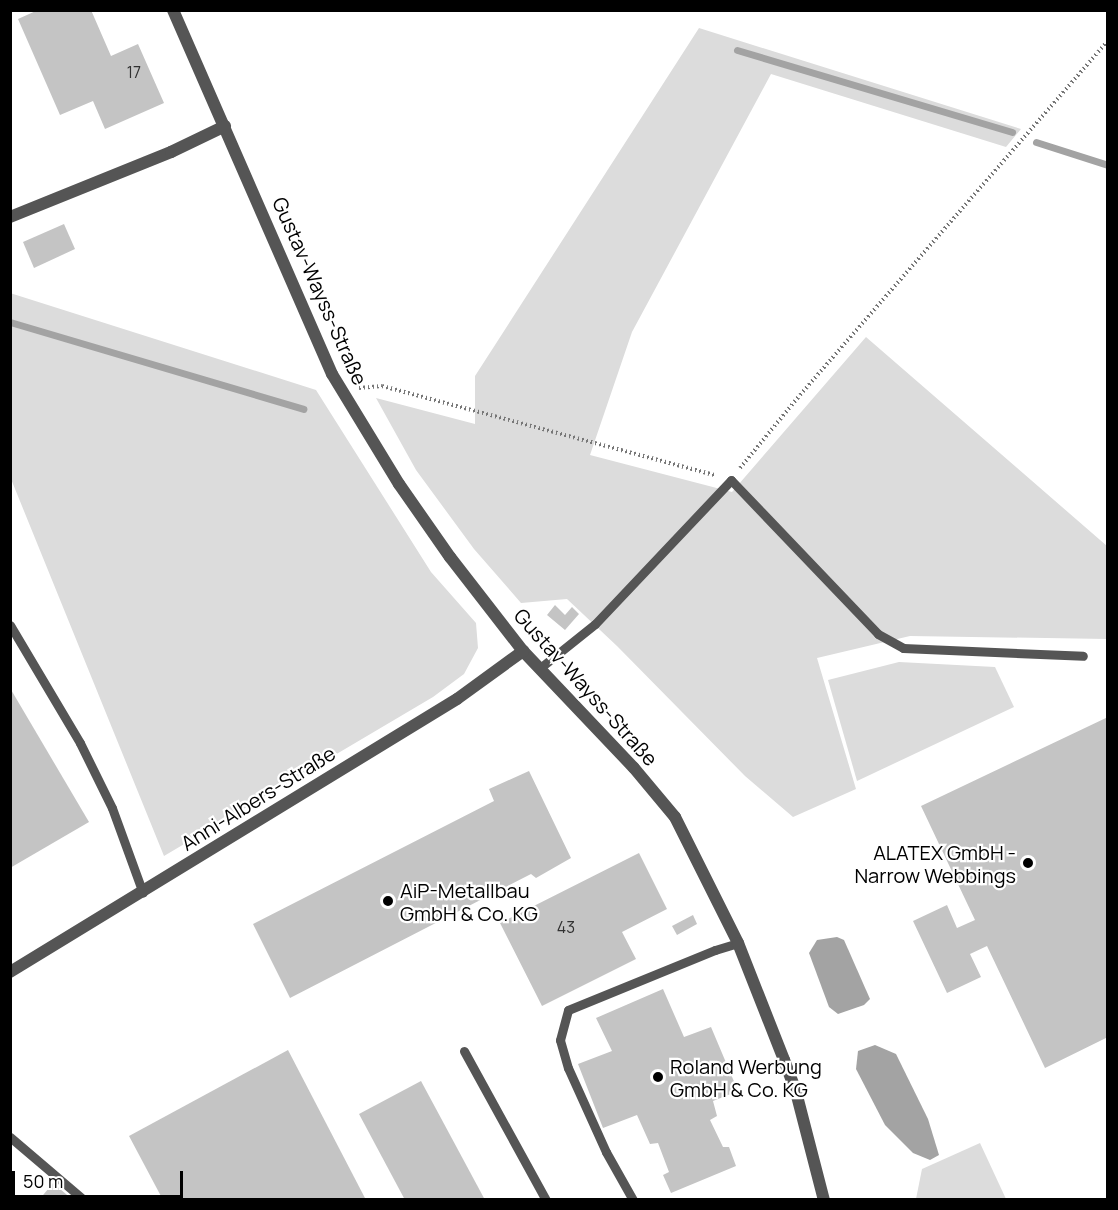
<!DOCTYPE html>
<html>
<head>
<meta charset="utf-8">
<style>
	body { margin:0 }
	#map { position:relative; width:1118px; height:1210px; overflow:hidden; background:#fff; font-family:Manrope,sans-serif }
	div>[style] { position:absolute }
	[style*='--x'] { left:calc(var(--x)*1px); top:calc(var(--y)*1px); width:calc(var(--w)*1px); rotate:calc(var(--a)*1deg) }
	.green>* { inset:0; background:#dcdcdc }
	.water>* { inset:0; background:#a3a3a3 }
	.stream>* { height:7px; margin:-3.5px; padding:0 3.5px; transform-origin:3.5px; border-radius:3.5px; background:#a3a3a3 }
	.building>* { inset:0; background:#c4c4c4 }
	.path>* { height:4px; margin-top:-2px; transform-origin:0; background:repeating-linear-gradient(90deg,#777 0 1.5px,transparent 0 4.5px) }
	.lane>* { height:9px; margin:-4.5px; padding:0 4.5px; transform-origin:4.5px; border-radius:4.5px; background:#555 }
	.street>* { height:12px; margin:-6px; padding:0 6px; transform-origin:6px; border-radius:6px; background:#555 }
	.dots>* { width:16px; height:16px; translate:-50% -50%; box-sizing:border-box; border:3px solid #fff; border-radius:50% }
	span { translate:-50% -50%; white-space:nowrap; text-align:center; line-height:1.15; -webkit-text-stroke:4.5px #fff; paint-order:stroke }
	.number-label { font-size:16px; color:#313131 }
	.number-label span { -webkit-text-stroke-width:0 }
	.street-label { font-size:20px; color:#000 }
	.poi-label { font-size:20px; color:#000 }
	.right { translate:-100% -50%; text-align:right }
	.left { translate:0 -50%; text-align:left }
	.frame { position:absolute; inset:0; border:12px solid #000; pointer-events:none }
	.scale { position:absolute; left:12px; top:1171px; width:171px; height:27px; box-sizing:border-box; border:3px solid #000; border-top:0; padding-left:8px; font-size:18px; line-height:21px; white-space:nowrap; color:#000; -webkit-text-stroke:4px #fff; paint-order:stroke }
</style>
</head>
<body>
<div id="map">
	<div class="green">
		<div style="clip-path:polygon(699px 28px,1021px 129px,1006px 147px,771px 74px,632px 332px,590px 455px,732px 492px,866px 337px,1107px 546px,1107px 639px,910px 636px,817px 658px,856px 789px,793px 817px,745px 776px,617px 646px,567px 599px,521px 603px,474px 549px,416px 470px,376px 398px,475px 424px,475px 376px)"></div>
		<div style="clip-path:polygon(10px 293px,316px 390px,431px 572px,476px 623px,478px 648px,464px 674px,433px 697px,164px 856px,11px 479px)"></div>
		<div style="clip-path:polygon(899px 662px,995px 667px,1014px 707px,857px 781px,828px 680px)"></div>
		<div style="clip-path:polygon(980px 1143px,1006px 1199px,916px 1199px,922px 1169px)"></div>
	</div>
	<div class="water">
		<div style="clip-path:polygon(837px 937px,844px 940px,870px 999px,864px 1005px,838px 1014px,829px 1007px,809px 953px,817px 940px)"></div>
		<div style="clip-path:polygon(875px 1045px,896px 1054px,928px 1119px,939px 1155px,930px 1160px,913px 1153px,885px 1125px,856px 1069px,858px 1051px)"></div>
	</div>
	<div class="stream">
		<div style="--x:737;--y:50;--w:287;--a:16.6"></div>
		<div style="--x:1036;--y:142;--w:76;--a:17.7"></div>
		<div style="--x:10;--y:322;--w:306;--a:16.5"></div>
	</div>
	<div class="building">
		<div style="clip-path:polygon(38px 10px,91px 10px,111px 56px,138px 44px,164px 103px,105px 129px,93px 101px,60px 115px,18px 19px)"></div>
		<div style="clip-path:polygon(64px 224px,75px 249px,34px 268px,23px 242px)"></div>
		<div style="clip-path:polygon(555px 605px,565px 615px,572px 607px,579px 614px,565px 630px,547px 615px)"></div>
		<div style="clip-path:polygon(10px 688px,89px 822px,10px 868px)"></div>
		<div style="clip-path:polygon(1108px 717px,1108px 1037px,1045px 1068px,987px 946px,970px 954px,981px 977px,947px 993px,913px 921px,947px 905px,957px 928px,975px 920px,921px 806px)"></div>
		<div style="clip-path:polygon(529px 771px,571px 858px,536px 878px,531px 874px,290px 998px,253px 924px,494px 801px,489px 789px)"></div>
		<div style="clip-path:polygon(639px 853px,667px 909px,622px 932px,636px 959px,542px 1006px,500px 923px)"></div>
		<div style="clip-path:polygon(693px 915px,697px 924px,677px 935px,672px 926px)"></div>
		<div style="clip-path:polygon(663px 989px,684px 1037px,711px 1027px,738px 1091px,713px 1101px,717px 1116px,710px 1120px,723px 1147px,729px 1147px,736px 1166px,671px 1193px,663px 1175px,669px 1172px,658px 1143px,650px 1144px,637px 1115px,603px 1128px,578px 1064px,612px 1051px,596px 1018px)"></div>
		<div style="clip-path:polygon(288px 1050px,366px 1200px,163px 1200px,129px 1136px)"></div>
		<div style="clip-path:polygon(421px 1081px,485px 1200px,405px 1200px,359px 1114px)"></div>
		<div style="clip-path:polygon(53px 1183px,73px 1200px,39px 1200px)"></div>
	</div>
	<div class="path">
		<div style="--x:359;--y:388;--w:23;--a:-5"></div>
		<div style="--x:382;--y:386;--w:345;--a:15"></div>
		<div style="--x:740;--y:468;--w:94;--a:-50.6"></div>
		<div style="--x:800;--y:395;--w:469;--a:-49"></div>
	</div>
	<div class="lane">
		<div style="--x:10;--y:625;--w:137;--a:59.3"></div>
		<div style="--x:80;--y:743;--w:72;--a:63.8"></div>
		<div style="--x:112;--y:808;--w:90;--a:70"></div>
		<div style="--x:540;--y:668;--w:70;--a:-38.7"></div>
		<div style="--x:595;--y:624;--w:198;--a:-46.6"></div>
		<div style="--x:731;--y:480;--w:213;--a:46.3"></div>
		<div style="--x:878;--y:634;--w:29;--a:29"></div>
		<div style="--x:903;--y:648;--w:180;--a:2.5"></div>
		<div style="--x:464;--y:1051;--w:170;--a:61.2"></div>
		<div style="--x:10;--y:1137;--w:97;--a:40.4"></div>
		<div style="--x:633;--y:1200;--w:55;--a:-119.4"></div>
		<div style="--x:606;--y:1152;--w:92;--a:-114.3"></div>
		<div style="--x:568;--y:1068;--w:29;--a:-106"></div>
		<div style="--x:560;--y:1040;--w:31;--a:-75"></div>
		<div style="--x:568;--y:1010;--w:159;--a:-22.2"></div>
		<div style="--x:715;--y:950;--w:24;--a:-17"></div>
	</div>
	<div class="street">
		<div style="--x:173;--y:10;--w:397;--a:66.4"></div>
		<div style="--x:332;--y:374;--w:129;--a:58.7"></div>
		<div style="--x:399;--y:484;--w:89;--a:55.1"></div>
		<div style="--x:450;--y:557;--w:119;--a:52.2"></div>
		<div style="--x:523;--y:651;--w:161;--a:46.5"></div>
		<div style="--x:634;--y:768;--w:64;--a:50.1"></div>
		<div style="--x:675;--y:817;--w:141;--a:63.4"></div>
		<div style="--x:738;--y:943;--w:126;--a:68.5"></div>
		<div style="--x:784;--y:1060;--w:34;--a:69"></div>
		<div style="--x:796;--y:1092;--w:112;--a:75.5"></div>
		<div style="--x:10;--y:217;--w:174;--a:-22"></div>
		<div style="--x:171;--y:152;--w:60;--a:-25.7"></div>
		<div style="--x:10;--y:972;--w:524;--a:-31.41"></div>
		<div style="--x:457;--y:699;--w:82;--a:-36"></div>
	</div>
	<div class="dots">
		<div style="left:1028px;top:863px;background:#000"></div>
		<div style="left:388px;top:901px;background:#000"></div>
		<div style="left:658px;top:1077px;background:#000"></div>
	</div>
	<div class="number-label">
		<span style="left:134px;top:72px">17</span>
		<span style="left:566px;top:927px">43</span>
	</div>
	<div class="street-label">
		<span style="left:320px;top:291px;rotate:66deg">Gustav-Wayss-Straße</span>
		<span style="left:586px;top:687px;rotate:48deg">Gustav-Wayss-Straße</span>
		<span style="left:258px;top:798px;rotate:-32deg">Anni-Albers-Straße</span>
	</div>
	<div class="poi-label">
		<span class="right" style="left:1016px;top:864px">ALATEX GmbH -<br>Narrow Webbings</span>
		<span class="left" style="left:400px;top:902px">AiP-Metallbau<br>GmbH &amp; Co. KG</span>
		<span class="left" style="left:670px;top:1078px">Roland Werbung<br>GmbH &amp; Co. KG</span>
	</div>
	<div class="frame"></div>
	<div class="scale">50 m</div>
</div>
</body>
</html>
